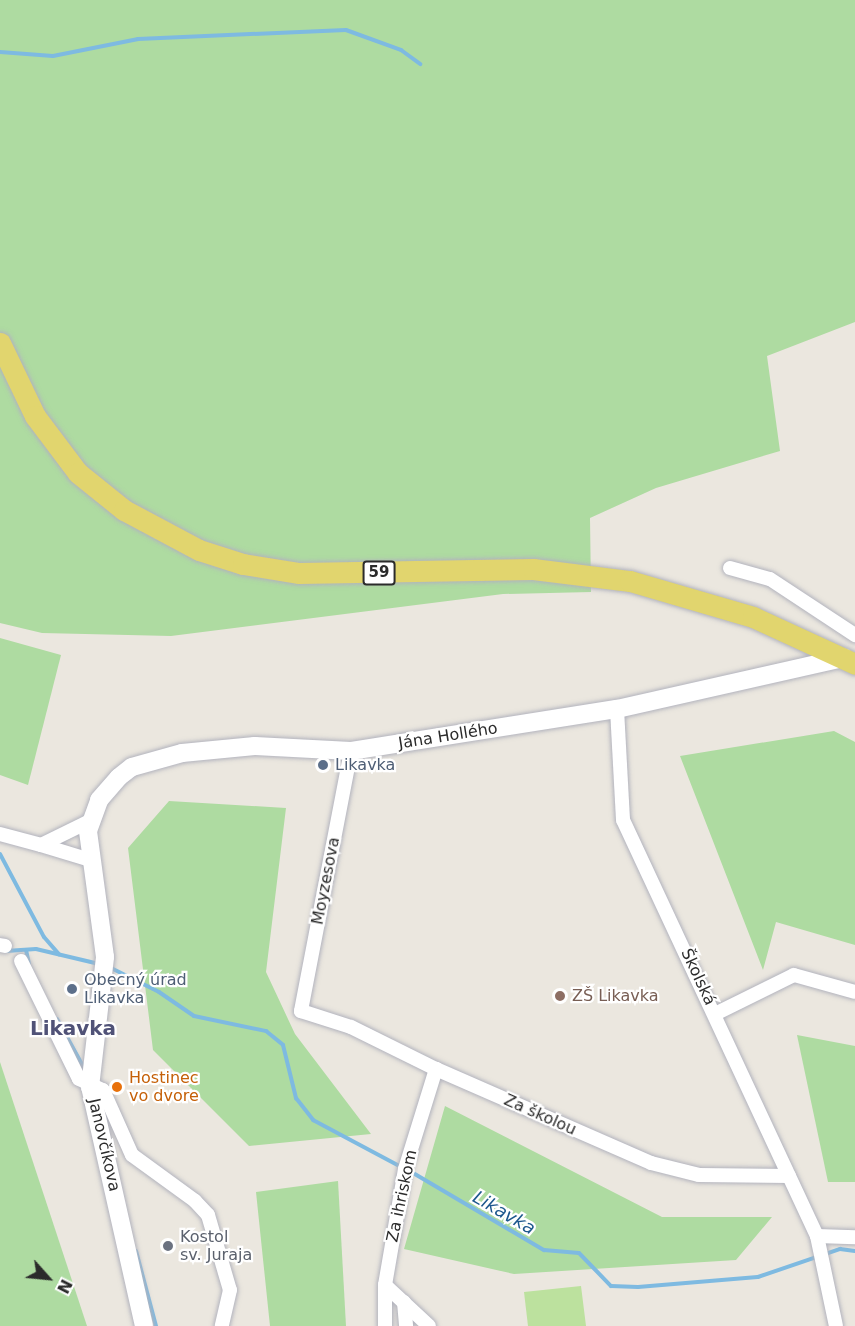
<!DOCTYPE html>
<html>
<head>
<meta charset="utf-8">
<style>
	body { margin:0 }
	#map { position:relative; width:855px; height:1326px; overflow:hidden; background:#ebe7df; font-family:"DejaVu Sans",sans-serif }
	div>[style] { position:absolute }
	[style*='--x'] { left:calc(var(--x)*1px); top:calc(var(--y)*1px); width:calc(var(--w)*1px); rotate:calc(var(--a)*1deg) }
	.green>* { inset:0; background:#aedba1 }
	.pitch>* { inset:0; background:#bce19e }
	.stream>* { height:4px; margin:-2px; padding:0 2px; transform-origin:2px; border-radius:2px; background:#7ebae1 }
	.roads { filter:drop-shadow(0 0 2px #b2b3bd) drop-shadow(0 0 2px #b2b3bd) }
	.street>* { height:14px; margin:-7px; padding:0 7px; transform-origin:7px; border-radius:7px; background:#fff }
	.secondary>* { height:18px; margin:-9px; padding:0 9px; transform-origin:9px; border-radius:9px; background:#fff }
	.primary>* { height:21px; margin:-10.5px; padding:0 10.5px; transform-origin:10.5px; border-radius:10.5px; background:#e1d56e }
	.dots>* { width:16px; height:16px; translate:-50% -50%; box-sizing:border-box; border:3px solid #fff; border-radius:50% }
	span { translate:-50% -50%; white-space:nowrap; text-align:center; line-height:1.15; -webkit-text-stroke:4.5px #fff; paint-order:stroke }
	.shield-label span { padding:2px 4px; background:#fff; border:2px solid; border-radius:4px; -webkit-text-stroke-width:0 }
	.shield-label { font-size:15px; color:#2b2b2b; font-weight:700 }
	.street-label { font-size:16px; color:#2b2b2b }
	.service-label { font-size:16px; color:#4e5e75 }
	.left { translate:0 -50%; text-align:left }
	.education-label { font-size:16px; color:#785e54 }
	.food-label { font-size:16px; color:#c56008 }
	.worship-label { font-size:16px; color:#5b616d }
	.water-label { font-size:18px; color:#1d588d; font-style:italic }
	.quarter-label { font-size:20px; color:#505277; font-weight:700 }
	.north { position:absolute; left:18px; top:1248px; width:60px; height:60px; -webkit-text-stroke:4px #fff; paint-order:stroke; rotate:117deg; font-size:16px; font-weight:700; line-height:24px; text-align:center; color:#2b2b2b }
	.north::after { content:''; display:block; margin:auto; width:21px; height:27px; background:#2b2b2b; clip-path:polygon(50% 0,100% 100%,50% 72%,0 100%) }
</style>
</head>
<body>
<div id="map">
	<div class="green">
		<div style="clip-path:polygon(0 0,855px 0,855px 322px,767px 356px,780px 451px,656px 488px,590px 518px,591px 592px,503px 594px,171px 636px,42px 633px,0 623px)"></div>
		<div style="clip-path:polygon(0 638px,61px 655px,28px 785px,0 775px)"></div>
		<div style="clip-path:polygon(834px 731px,855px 742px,855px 945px,776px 922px,763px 970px,680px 756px)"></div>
		<div style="clip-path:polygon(169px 801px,286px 808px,266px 972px,295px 1034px,371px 1134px,249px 1146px,153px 1050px,128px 848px)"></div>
		<div style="clip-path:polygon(797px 1035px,855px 1046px,855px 1182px,828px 1182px)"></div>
		<div style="clip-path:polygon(0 1062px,87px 1326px,0 1326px)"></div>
		<div style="clip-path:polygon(445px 1106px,662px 1217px,772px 1217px,736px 1260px,514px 1274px,404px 1249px)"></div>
		<div style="clip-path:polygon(338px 1181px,346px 1326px,270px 1326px,256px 1192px)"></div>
	</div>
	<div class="pitch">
		<div style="clip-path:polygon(581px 1286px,586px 1326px,528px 1326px,524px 1292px)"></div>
	</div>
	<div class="stream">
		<div style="--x:0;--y:52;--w:53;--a:4.3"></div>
		<div style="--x:53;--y:56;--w:87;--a:-11.3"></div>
		<div style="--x:138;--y:39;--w:208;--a:-2.5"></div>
		<div style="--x:346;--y:30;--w:59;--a:20"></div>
		<div style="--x:401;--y:50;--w:24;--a:36"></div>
		<div style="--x:0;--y:854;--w:94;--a:62.1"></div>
		<div style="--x:44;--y:937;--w:23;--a:49"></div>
		<div style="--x:26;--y:950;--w:14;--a:78"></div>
		<div style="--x:6;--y:951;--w:30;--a:-4"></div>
		<div style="--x:36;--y:949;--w:65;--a:13.4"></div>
		<div style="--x:109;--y:967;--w:56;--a:26.6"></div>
		<div style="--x:159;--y:992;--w:42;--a:34.4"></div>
		<div style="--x:194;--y:1016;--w:74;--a:11.8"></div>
		<div style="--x:266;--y:1031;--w:22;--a:39"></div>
		<div style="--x:283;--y:1045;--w:55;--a:76.2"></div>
		<div style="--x:296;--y:1098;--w:28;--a:52"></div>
		<div style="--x:313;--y:1120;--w:100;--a:28.1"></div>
		<div style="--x:57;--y:1019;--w:58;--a:61.2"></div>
		<div style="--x:408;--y:1170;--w:158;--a:30.5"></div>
		<div style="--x:544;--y:1250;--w:35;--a:5"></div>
		<div style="--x:579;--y:1253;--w:46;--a:45.9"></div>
		<div style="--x:611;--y:1286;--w:27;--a:2"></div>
		<div style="--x:638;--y:1287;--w:120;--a:-4.8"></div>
		<div style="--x:758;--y:1277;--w:87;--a:-18.9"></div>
		<div style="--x:840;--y:1249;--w:15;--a:8"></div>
		<div style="--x:136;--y:1251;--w:78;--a:75.1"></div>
	</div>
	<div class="roads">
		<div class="street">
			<div style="--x:730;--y:568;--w:41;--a:15.4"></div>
			<div style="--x:770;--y:579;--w:102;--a:33.4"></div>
			<div style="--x:617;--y:709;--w:111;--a:86.9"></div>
			<div style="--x:623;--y:820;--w:459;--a:65"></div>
			<div style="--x:817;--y:1236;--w:92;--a:78.1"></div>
			<div style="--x:351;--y:751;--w:265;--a:100.9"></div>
			<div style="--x:301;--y:1011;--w:52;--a:17.7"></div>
			<div style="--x:351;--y:1027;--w:95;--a:26.3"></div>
			<div style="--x:436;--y:1069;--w:235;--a:23.6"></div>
			<div style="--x:651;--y:1163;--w:49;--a:14"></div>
			<div style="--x:699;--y:1175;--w:90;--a:0.6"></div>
			<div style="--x:0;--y:834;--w:42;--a:15"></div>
			<div style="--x:41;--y:845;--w:55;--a:-26.1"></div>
			<div style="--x:41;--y:845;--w:51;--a:17"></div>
			<div style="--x:0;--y:945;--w:5;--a:11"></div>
			<div style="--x:21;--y:961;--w:131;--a:63.8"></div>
			<div style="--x:79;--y:1079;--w:26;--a:25"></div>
			<div style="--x:103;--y:1090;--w:71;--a:66"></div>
			<div style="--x:132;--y:1155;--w:78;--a:36.1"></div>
			<div style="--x:195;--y:1201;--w:19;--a:47"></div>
			<div style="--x:208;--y:1215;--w:78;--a:73.7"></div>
			<div style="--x:230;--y:1290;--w:37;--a:103"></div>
			<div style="--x:715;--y:1014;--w:88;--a:-26.3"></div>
			<div style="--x:794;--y:975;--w:63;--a:15.6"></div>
			<div style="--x:817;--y:1236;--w:38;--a:2"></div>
			<div style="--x:385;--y:1285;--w:60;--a:43"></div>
			<div style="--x:404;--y:1302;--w:24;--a:85"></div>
			<div style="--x:385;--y:1326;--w:41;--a:-90"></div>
			<div style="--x:385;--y:1285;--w:118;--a:-80.2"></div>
			<div style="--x:405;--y:1169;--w:105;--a:-72.8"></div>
		</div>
		<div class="secondary">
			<div style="--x:144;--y:1326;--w:245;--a:-102.7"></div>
			<div style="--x:90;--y:1087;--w:131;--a:-83.4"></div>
			<div style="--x:105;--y:957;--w:127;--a:-97.7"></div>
			<div style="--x:88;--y:831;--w:33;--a:-70"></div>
			<div style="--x:99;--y:800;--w:30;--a:-49"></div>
			<div style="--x:119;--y:777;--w:16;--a:-38"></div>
			<div style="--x:132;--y:767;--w:52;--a:-15.6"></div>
			<div style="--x:182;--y:753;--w:73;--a:-5.5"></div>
			<div style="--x:255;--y:746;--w:96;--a:3"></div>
			<div style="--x:351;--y:751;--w:269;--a:-9"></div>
			<div style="--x:617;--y:709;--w:233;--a:-12.7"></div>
		</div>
		<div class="primary">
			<div style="--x:0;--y:343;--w:81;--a:64.4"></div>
			<div style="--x:35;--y:416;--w:71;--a:53"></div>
			<div style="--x:78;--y:473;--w:59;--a:38.8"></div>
			<div style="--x:124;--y:510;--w:85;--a:28.1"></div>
			<div style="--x:199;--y:550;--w:46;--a:17.7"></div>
			<div style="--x:243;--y:564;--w:57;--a:9.1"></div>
			<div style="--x:299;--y:573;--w:234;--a:-1"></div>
			<div style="--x:533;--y:569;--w:98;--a:7.1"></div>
			<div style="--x:630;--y:581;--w:128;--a:16.3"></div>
			<div style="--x:753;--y:617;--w:112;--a:24.7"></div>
		</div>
	</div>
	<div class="dots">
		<div style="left:323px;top:765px;background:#5c6f8a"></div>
		<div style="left:72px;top:989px;background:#5c6f8a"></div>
		<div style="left:560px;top:996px;background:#8d6e63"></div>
		<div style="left:117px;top:1087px;background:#e8710a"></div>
		<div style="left:168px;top:1246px;background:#6b7280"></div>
	</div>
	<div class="shield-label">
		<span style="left:379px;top:573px">59</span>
	</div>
	<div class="street-label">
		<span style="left:448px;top:736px;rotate:-9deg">Jána Hollého</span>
		<span style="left:326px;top:881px;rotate:-79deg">Moyzesova</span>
		<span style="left:698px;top:977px;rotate:65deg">Školská</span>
		<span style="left:540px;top:1115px;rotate:24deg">Za školou</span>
		<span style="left:104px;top:1145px;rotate:77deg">Janovčíkova</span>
		<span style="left:402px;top:1196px;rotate:-78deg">Za ihriskom</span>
	</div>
	<div class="service-label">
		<span class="left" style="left:335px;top:765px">Likavka</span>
		<span class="left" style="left:84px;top:989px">Obecný úrad<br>Likavka</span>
	</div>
	<div class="education-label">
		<span class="left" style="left:572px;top:996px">ZŠ Likavka</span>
	</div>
	<div class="food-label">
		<span class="left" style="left:129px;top:1087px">Hostinec<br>vo dvore</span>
	</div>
	<div class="worship-label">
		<span class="left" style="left:180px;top:1246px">Kostol<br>sv. Juraja</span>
	</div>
	<div class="water-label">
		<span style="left:504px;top:1213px;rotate:30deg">Likavka</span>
	</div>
	<div class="quarter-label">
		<span style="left:73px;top:1028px">Likavka</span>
	</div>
	<div class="north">N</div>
</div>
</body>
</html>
